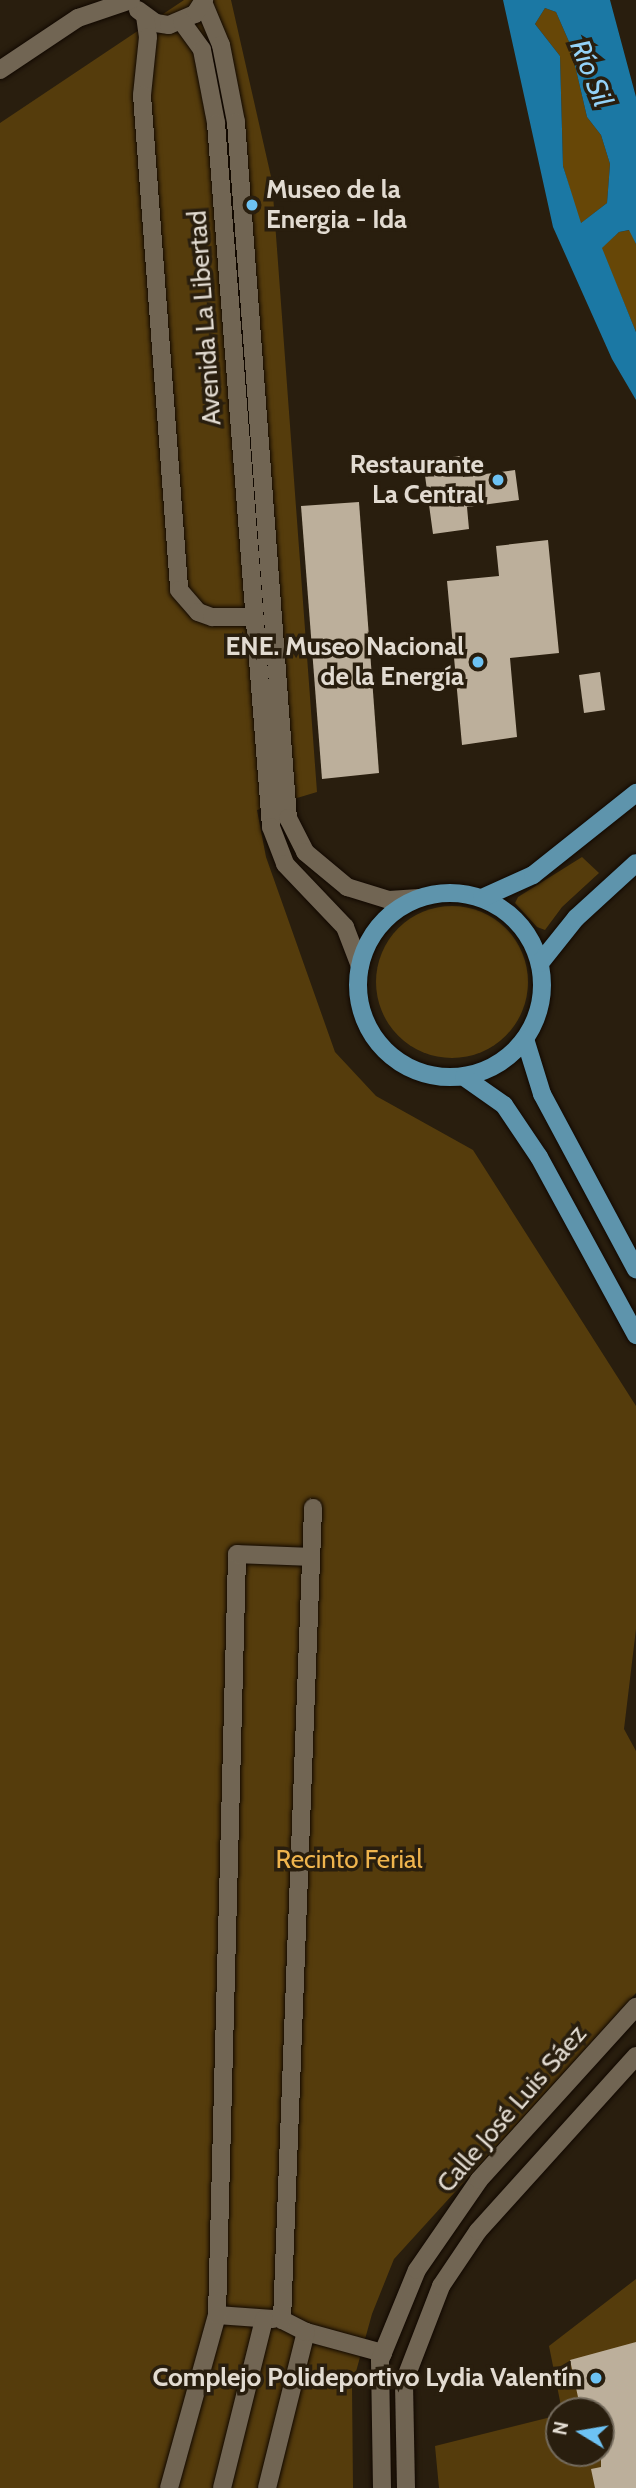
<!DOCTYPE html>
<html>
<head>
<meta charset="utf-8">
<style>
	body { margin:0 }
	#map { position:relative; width:636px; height:2488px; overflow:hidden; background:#291e0e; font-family:Cabin,sans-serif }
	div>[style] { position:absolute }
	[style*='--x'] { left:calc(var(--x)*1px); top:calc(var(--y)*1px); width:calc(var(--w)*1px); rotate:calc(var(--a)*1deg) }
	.green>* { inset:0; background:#553c0c }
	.round { border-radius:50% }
	.forest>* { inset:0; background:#674707 }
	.water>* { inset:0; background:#1b78a4 }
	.building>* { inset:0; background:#bcaf9b }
	.roads { filter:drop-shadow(0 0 2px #110800) drop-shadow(0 0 2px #110800) }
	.minor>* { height:18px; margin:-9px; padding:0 9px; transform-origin:9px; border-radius:9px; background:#716553 }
	.major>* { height:18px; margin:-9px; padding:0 9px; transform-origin:9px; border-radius:9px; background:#5e94ac }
	.major>.ring { margin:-9px; padding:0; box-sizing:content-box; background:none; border:18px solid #5e94ac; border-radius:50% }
	.dots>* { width:19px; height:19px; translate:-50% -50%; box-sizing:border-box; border:4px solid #291e0e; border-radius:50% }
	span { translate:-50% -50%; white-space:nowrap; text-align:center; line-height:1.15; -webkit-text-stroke:7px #291e0e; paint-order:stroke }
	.poi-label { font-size:26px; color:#e2dbd1; font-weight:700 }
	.left { translate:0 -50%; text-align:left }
	.right { translate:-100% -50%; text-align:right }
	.street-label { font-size:26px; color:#e2dbd1 }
	.park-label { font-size:26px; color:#efb44d }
	.water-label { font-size:28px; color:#94d2f7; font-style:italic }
	.north { position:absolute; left:545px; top:2397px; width:70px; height:70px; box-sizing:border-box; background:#291e0e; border:2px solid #736a5c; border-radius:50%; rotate:281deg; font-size:19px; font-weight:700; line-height:28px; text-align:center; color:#e2dbd1 }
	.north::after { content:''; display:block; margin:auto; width:24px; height:32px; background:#6dc2f3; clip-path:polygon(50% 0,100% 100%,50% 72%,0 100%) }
</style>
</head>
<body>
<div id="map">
	<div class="green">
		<div style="clip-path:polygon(184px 0,231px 0,272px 181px,317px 792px,257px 810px,266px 857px,335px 1052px,376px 1096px,473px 1150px,636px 1406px,636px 1629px,624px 1729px,636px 1751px,636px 1993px,394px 2259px,372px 2314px,352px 2386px,353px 2488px,0 2488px,0 123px)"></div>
		<div style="clip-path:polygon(582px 857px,599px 873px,562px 907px,545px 930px,537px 927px,515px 903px,518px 897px)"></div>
		<div class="round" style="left:376px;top:906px;width:152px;height:152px"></div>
		<div style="clip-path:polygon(636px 2279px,636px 2488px,439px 2488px,435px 2446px,559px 2415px,559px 2453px,601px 2453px,601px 2411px,562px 2411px,549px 2346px)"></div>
	</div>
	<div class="forest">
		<div style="clip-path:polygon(545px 8px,556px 12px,570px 44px,587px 117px,601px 135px,610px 164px,607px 203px,580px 224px,563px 166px,560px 56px,535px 24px)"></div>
		<div style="clip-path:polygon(630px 230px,636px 244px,636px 332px,601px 248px,619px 232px)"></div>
	</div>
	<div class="water">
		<div style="clip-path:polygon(evenodd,503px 0,610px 0,636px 97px,636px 244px,629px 230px,619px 232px,602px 248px,636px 332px,636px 400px,612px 359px,553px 227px,503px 0,545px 8px,556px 12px,570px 44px,587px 117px,601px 135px,610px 164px,607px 203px,581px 223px,563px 166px,560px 56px,535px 24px,545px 8px)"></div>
	</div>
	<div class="building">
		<div style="clip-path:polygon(460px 456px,463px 477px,515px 470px,519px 500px,467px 507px,469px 529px,433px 534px,423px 461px)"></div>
		<div style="clip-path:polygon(359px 502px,379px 773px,322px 779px,301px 506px)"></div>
		<div style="clip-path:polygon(548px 540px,559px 653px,510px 658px,517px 737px,462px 745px,447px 581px,499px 576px,496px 546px)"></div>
		<div style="clip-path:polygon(600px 672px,605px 710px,584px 713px,579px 675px)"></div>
		<div style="clip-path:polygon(636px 2342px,636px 2488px,595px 2488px,591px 2469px,601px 2467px,601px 2411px,581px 2411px,570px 2360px)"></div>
	</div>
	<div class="roads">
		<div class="minor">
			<div style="--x:203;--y:2;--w:47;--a:67.3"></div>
			<div style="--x:221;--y:45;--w:78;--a:79"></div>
			<div style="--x:236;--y:122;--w:698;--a:85.73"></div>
			<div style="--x:288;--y:818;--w:38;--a:63"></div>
			<div style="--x:305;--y:852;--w:55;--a:39.8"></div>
			<div style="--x:347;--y:887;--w:44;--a:17.2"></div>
			<div style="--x:389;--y:900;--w:30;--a:-4"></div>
			<div style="--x:138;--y:10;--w:22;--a:36"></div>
			<div style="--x:156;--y:23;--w:13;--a:9"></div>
			<div style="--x:169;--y:25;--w:28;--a:-23"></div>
			<div style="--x:195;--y:14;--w:17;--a:-57"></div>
			<div style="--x:145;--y:16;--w:21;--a:82"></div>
			<div style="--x:148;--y:37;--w:58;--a:95.9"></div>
			<div style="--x:142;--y:95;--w:496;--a:85.7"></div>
			<div style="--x:179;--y:590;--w:29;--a:49"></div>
			<div style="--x:198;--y:612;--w:15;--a:20"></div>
			<div style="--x:212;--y:617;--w:40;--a:0"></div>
			<div style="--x:182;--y:22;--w:34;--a:54"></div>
			<div style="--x:202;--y:50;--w:74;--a:79.1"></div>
			<div style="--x:216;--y:123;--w:706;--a:85.53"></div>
			<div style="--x:271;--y:827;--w:40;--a:69"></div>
			<div style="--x:285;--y:864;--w:87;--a:46.4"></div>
			<div style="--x:345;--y:927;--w:42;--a:69"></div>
			<div style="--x:0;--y:70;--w:94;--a:-33.7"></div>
			<div style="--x:78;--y:18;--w:56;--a:-18.8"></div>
			<div style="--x:217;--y:2315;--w:56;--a:4.1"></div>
			<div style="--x:306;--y:2332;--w:80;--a:15.3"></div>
			<div style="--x:169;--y:2488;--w:180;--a:-74.5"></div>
			<div style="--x:217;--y:2315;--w:761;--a:-88.49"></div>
			<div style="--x:237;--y:1554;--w:74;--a:2.3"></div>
			<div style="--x:222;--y:2488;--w:174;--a:-76"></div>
			<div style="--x:267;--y:2488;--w:161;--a:-76"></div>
			<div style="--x:306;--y:2332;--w:27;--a:-153"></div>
			<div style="--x:282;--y:2320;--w:813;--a:-87.81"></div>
			<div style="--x:382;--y:2488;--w:128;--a:-90.9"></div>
			<div style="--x:380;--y:2360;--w:97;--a:-67.7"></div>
			<div style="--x:417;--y:2270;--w:109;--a:-55.4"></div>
			<div style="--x:479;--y:2180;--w:234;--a:-47.8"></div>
			<div style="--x:406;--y:2488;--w:106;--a:-91.1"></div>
			<div style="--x:404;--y:2382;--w:103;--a:-68.9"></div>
			<div style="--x:441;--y:2286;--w:66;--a:-56.1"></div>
			<div style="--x:478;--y:2231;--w:236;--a:-47.9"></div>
		</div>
		<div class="major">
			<div class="ring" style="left:358px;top:893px;width:166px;height:166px"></div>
			<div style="--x:482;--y:898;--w:56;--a:-24.3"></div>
			<div style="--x:533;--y:875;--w:132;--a:-38.5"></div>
			<div style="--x:540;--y:963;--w:58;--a:-51.3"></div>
			<div style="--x:576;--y:918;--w:81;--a:-42.5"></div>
			<div style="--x:525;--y:1039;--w:58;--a:72.8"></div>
			<div style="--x:542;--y:1094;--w:199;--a:61.8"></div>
			<div style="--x:464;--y:1077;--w:49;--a:35"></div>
			<div style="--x:504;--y:1105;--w:63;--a:56.1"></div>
			<div style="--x:539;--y:1157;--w:203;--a:61.4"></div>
		</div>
	</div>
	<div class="dots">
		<div style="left:252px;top:205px;background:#6dc2f3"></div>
		<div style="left:498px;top:480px;background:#6dc2f3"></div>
		<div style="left:478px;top:662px;background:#6dc2f3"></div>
		<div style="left:596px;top:2378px;background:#6dc2f3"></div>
	</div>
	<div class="poi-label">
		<span class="left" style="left:266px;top:205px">Museo de la<br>Energia - Ida</span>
		<span class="right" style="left:484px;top:480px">Restaurante<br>La Central</span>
		<span class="right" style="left:464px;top:662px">ENE. Museo Nacional<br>de la Energía</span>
		<span class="right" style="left:582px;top:2378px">Complejo Polideportivo Lydia Valentín</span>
	</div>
	<div class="street-label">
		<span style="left:205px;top:318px;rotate:-94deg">Avenida La Libertad</span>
		<span style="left:512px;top:2109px;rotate:-49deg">Calle José Luis Sáez</span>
	</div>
	<div class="park-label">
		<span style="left:349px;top:1860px">Recinto Ferial</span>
	</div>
	<div class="water-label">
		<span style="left:592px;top:73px;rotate:68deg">Río Sil</span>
	</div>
	<div class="north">N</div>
</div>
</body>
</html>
